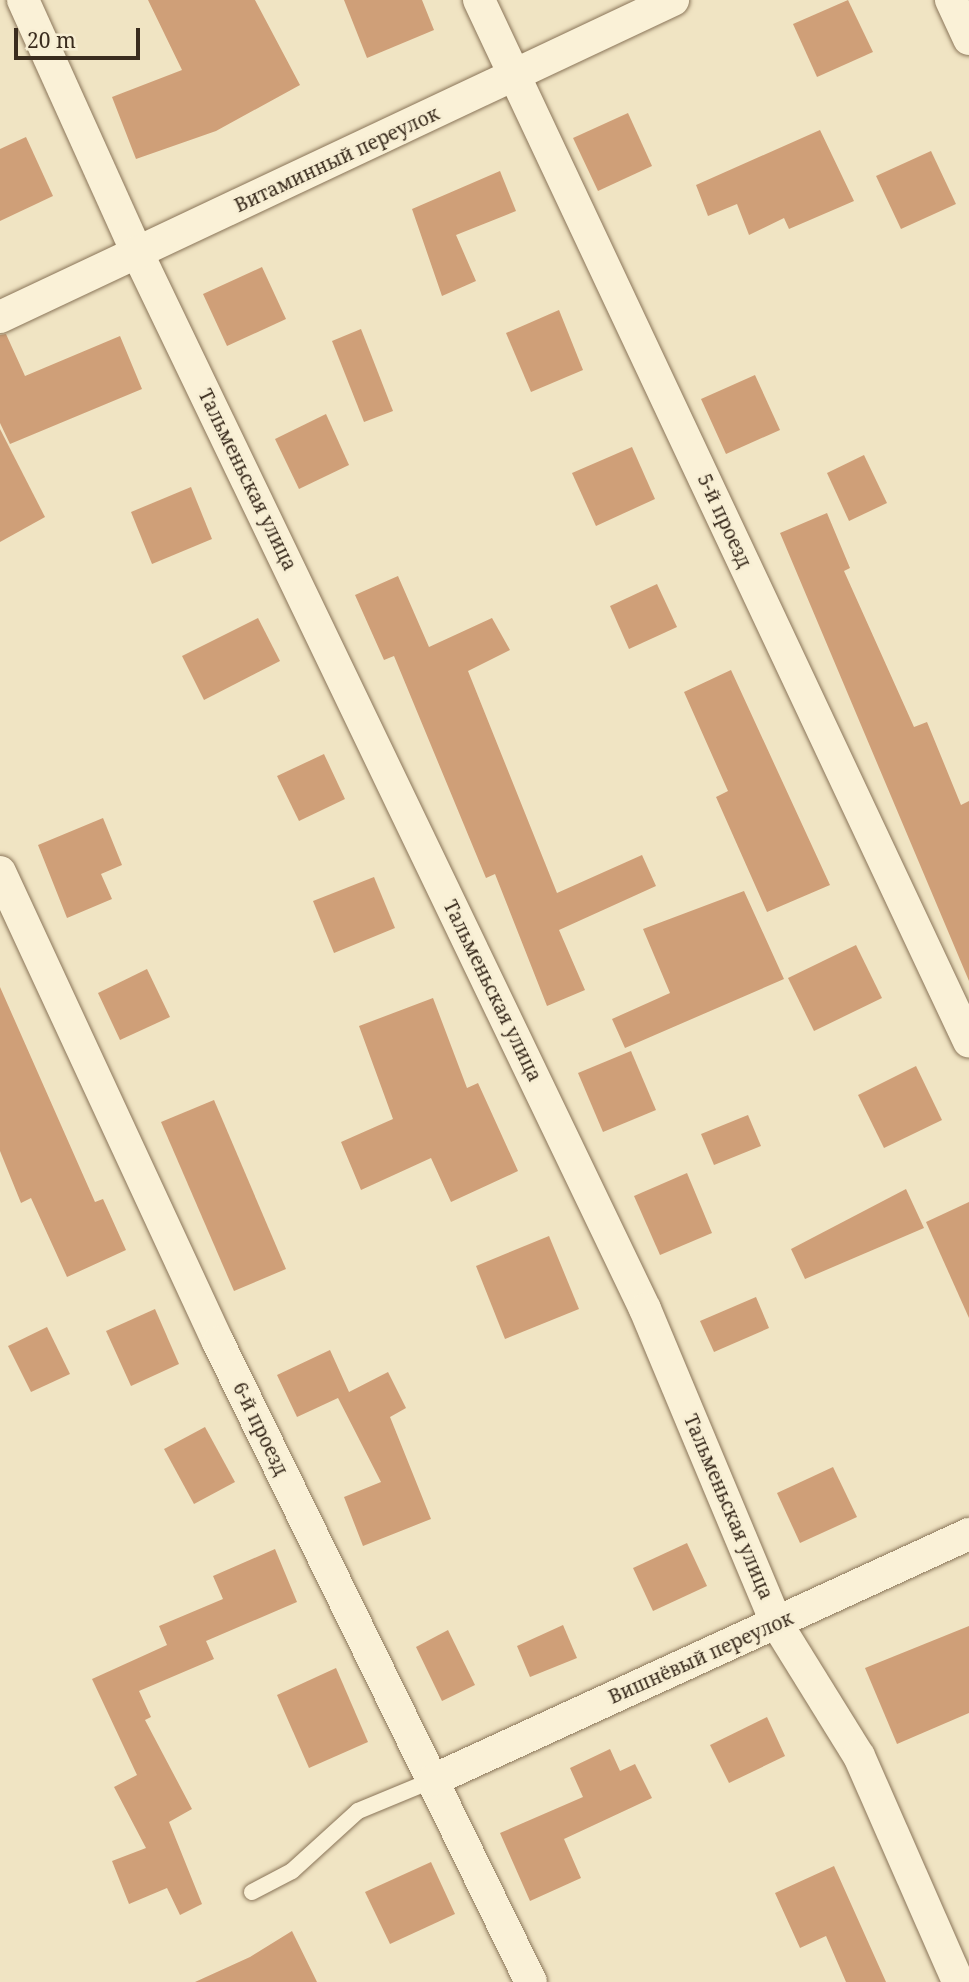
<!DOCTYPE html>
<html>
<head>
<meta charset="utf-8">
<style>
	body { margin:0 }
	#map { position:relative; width:969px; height:1982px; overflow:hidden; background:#f0e4c3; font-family:"Noto Serif",serif }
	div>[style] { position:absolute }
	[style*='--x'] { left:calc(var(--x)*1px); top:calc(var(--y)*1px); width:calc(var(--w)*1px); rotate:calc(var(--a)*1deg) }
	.building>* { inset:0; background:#cf9f78 }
	.roads { filter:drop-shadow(0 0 2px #8a7559) drop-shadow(0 0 2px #8a7559) }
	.service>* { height:16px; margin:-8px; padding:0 8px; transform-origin:8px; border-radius:8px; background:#faf1d7 }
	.minor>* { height:32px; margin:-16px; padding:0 16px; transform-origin:16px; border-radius:16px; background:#faf1d7 }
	span { translate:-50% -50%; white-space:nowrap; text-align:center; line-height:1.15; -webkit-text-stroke:5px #f7eed3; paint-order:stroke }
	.street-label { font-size:19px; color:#3a2c1e }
	.scale { position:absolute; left:14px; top:28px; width:126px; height:32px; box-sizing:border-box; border:4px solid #3a2c1e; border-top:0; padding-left:9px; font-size:21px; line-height:24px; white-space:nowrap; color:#3a2c1e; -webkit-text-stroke:5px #f7eed3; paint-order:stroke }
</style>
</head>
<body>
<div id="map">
	<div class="building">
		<div style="clip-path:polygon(148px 0,255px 0,300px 85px,216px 131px,136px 159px,112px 97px,182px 70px)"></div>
		<div style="clip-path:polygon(344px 0,422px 0,434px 30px,367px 58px)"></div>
		<div style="clip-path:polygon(848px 0,873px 52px,817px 77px,793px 24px)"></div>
		<div style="clip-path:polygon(628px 113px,652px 166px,598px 191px,573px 138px)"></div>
		<div style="clip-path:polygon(820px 130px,854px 201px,789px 229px,784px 218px,749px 235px,737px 204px,708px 216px,696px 185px)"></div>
		<div style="clip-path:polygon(26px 137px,53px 196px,0 221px,0 149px)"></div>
		<div style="clip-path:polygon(931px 151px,956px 204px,901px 229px,876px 176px)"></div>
		<div style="clip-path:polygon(500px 171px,516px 211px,456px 235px,476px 281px,442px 296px,412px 209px)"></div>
		<div style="clip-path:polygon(262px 267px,286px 319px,227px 346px,203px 294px)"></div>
		<div style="clip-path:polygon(559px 310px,583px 370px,531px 392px,506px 333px)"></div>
		<div style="clip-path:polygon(361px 329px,393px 411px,364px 422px,332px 341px)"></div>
		<div style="clip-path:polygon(6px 334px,25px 376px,120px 336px,142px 389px,10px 444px,0 423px,0 335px)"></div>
		<div style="clip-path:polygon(755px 375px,780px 430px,726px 454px,701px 399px)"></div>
		<div style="clip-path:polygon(326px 414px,349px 465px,299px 489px,275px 439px)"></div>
		<div style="clip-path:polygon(0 429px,45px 517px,0 542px)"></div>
		<div style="clip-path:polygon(632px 447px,655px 499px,596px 526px,572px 473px)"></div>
		<div style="clip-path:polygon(864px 455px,887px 503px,849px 521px,827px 473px)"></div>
		<div style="clip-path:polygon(191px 487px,212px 539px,152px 564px,131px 512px)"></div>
		<div style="clip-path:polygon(827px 513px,850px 568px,844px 571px,914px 727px,927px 722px,961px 805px,969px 801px,969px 981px,780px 533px)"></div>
		<div style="clip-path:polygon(398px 576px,429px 647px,492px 618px,510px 650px,468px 671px,557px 893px,642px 855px,656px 886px,559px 930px,585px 990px,547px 1006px,495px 874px,486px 878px,394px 656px,384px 660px,355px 595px)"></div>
		<div style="clip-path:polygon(657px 584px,677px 627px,629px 649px,610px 606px)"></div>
		<div style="clip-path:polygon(258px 618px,280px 661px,204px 700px,182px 656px)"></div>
		<div style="clip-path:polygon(731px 670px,830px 885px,767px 912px,716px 797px,728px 791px,684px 692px)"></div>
		<div style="clip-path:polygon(324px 754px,345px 799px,299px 821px,277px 776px)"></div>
		<div style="clip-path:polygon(103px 818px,122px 865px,101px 874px,112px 899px,67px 918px,38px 845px)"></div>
		<div style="clip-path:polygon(374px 877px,395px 928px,334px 953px,313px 901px)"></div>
		<div style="clip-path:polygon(744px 891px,784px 979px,625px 1048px,612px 1019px,670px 993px,643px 929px)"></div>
		<div style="clip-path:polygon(856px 945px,882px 998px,814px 1031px,788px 978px)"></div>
		<div style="clip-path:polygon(147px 969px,170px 1017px,120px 1040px,98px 993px)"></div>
		<div style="clip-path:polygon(0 987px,95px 1202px,103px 1199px,126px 1250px,67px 1277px,31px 1198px,21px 1203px,0 1151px)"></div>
		<div style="clip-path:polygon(433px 998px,467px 1088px,478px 1083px,518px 1171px,451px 1202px,431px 1158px,361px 1190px,341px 1142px,393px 1119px,359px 1026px)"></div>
		<div style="clip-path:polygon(631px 1051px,656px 1110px,603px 1132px,578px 1073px)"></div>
		<div style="clip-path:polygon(916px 1066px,942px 1120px,884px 1148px,858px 1095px)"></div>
		<div style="clip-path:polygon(214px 1100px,286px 1269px,234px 1291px,161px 1122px)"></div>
		<div style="clip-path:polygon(748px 1115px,761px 1146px,714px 1165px,701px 1134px)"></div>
		<div style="clip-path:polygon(687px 1173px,712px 1233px,660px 1255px,634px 1196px)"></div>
		<div style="clip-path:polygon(906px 1189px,924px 1228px,805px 1279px,791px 1249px)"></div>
		<div style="clip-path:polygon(969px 1202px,969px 1318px,926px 1222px)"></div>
		<div style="clip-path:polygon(549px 1236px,579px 1309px,505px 1339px,476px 1266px)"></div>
		<div style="clip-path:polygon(756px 1297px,769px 1328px,714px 1352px,700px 1321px)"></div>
		<div style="clip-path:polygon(155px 1309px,179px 1364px,131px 1386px,106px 1331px)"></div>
		<div style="clip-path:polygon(47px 1327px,70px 1374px,31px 1392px,8px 1346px)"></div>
		<div style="clip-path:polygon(330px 1350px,349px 1392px,388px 1372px,406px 1408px,390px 1417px,431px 1519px,363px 1546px,344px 1497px,381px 1482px,338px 1398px,297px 1417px,277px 1375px)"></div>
		<div style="clip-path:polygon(205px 1427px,235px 1482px,194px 1504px,164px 1449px)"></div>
		<div style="clip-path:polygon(833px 1467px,857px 1517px,800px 1543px,777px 1493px)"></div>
		<div style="clip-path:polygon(687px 1543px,707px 1586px,653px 1611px,633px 1568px)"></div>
		<div style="clip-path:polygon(275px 1549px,297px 1602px,206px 1641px,214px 1659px,139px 1691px,151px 1717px,145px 1720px,192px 1809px,169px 1822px,202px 1904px,180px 1915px,167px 1888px,129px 1904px,112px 1861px,146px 1848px,114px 1787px,137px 1775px,92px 1679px,167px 1645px,159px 1626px,223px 1599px,213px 1576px)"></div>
		<div style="clip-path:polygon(563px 1625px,577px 1658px,530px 1677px,517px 1646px)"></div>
		<div style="clip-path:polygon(969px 1626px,969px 1713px,897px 1744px,865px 1668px)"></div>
		<div style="clip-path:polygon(448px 1630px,475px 1685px,442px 1701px,416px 1647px)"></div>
		<div style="clip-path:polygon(336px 1668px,368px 1742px,309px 1768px,277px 1695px)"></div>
		<div style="clip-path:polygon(767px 1717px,785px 1756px,729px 1783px,710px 1745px)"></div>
		<div style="clip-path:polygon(610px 1749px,620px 1771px,635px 1764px,652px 1798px,564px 1839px,581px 1878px,530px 1901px,500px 1833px,583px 1797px,570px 1768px)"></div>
		<div style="clip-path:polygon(431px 1862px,455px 1914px,390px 1944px,365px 1892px)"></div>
		<div style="clip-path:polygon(834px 1866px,886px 1982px,846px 1982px,826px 1936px,800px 1948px,775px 1893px)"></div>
		<div style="clip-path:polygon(292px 1931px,317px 1982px,195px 1982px,250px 1957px)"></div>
	</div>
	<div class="roads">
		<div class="service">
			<div style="--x:252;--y:1892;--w:45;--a:-27.7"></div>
			<div style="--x:292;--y:1871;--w:89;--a:-42.3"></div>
			<div style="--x:358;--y:1811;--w:81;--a:-22.5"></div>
		</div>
		<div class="minor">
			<div style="--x:23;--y:0;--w:277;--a:65.7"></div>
			<div style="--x:137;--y:252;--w:1173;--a:64.33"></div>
			<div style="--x:645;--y:1309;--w:342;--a:67.3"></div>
			<div style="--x:777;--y:1624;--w:155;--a:58.2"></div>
			<div style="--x:859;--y:1756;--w:247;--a:66.3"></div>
			<div style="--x:479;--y:0;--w:1151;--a:64.81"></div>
			<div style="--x:951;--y:0;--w:43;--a:65.2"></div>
			<div style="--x:0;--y:317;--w:744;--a:-25.22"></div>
			<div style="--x:0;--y:872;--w:518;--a:65.12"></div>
			<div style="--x:218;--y:1342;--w:712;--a:63.94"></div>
			<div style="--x:433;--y:1780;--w:590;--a:-24.65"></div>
		</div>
	</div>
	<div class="street-label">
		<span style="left:337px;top:160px;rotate:-25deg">Витаминный переулок</span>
		<span style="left:247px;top:480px;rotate:64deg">Тальменьская улица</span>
		<span style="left:724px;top:521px;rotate:65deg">5-й проезд</span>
		<span style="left:492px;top:991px;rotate:64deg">Тальменьская улица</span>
		<span style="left:260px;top:1429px;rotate:64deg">6-й проезд</span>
		<span style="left:728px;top:1507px;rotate:67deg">Тальменьская улица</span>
		<span style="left:701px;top:1658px;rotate:-24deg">Вишнёвый переулок</span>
	</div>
	<div class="scale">20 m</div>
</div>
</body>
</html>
